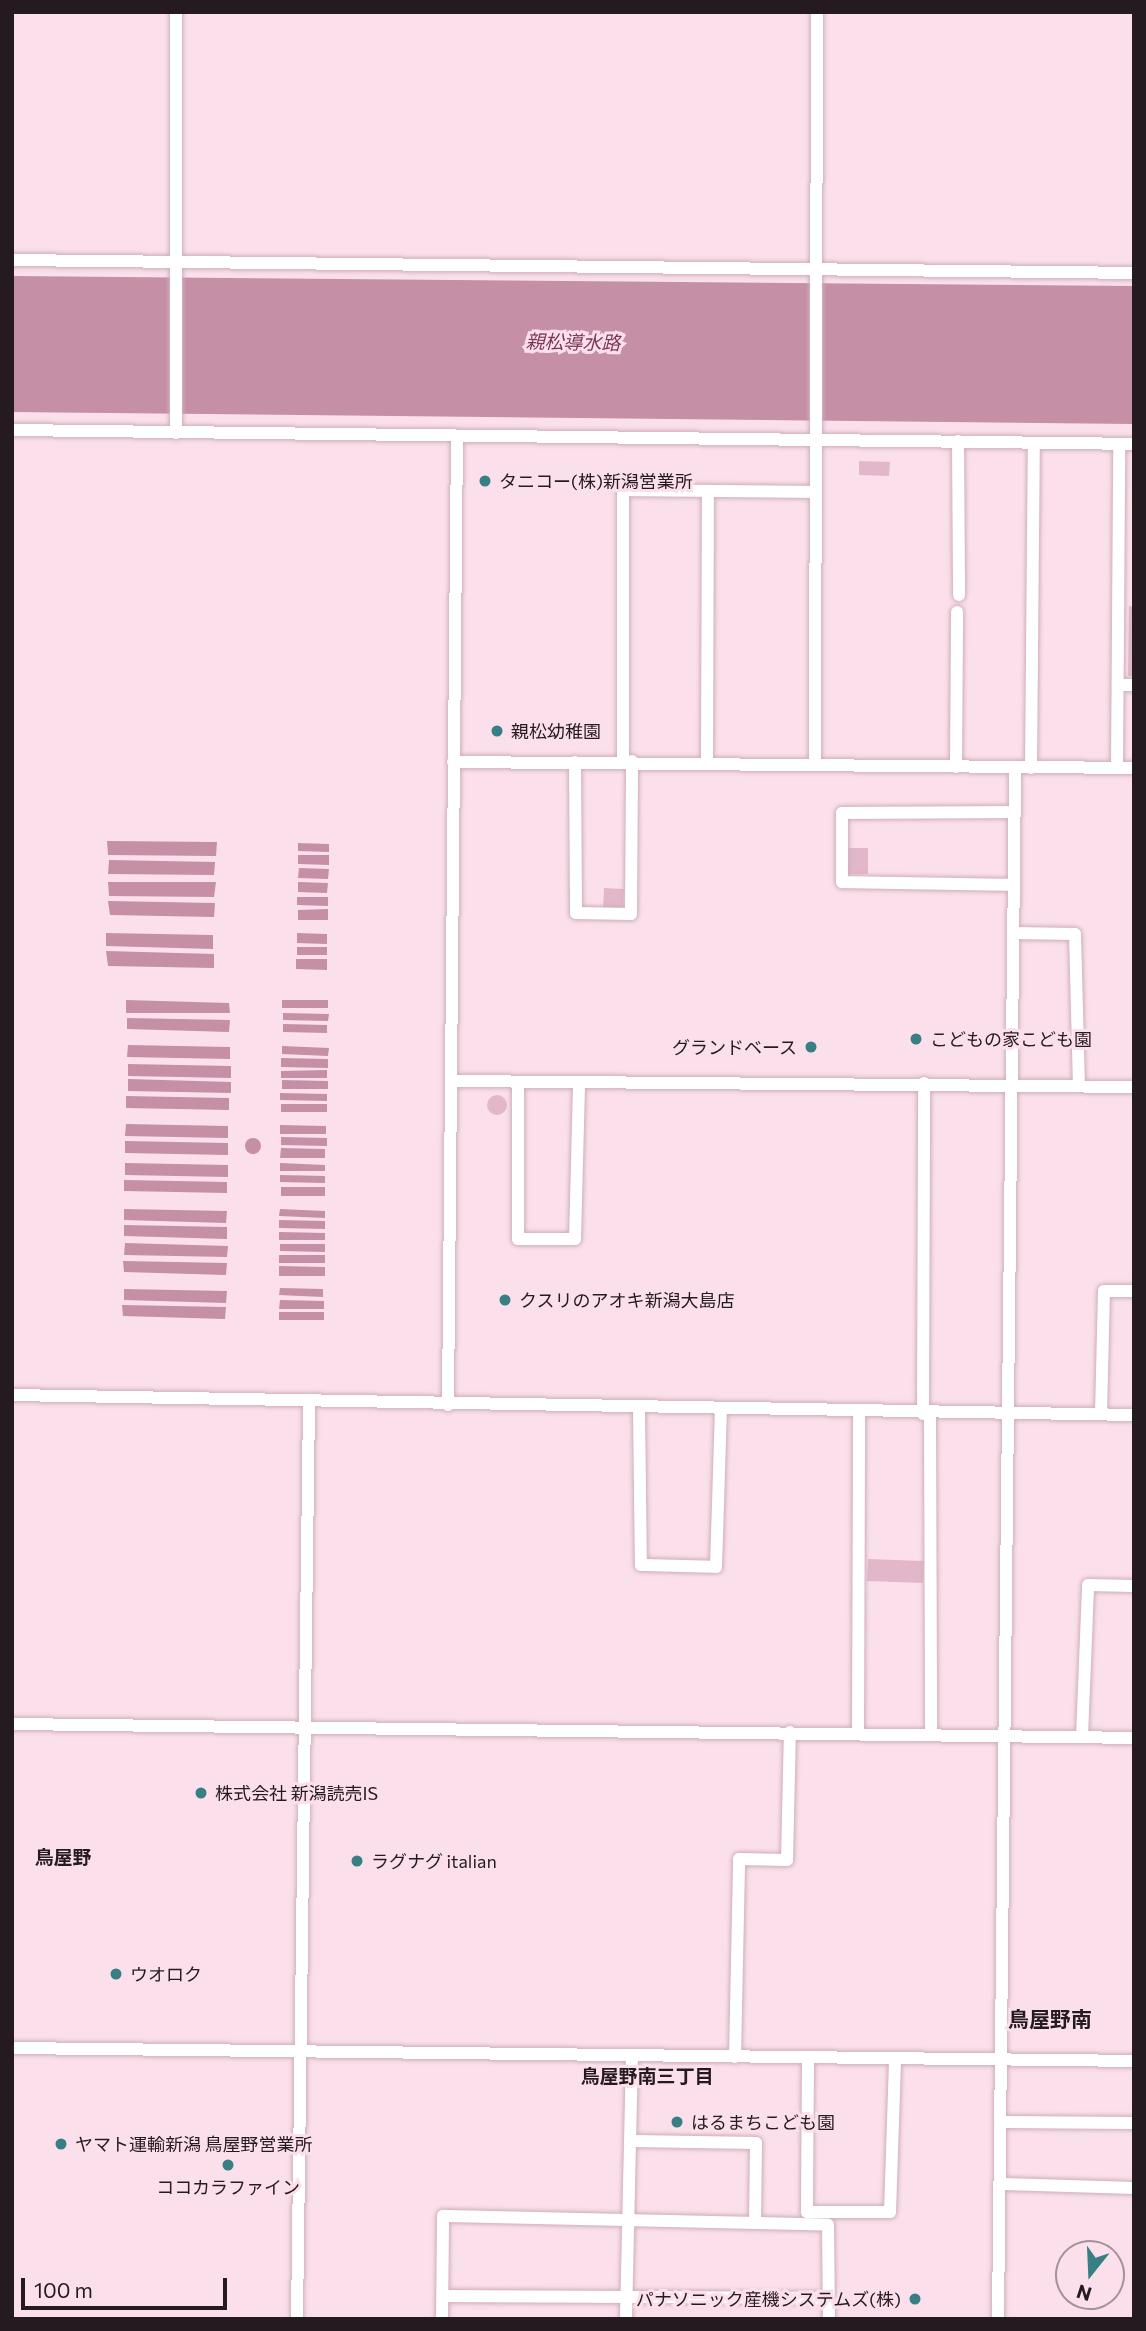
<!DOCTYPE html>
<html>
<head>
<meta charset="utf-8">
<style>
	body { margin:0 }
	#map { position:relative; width:1146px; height:2331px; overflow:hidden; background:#fbe0eb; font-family:Commissioner,"Noto Sans JP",sans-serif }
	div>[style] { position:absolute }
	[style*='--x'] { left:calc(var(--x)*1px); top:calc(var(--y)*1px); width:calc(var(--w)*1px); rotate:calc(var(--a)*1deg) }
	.green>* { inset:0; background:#e3b7ca }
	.round { border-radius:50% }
	.water>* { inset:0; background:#c58fa6 }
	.roads { filter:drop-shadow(0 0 2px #ceaebb) drop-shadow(0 0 2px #ceaebb) }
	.minor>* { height:12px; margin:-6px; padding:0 6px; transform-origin:6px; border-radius:6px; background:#fff }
	.dots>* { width:19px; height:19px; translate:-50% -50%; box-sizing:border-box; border:4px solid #fbe0eb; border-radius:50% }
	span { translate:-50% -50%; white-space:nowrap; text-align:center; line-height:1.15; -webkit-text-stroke:6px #fbe0eb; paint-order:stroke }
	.poi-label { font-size:18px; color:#251a1f }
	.left { translate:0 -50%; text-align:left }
	.right { translate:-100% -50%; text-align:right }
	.water-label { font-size:19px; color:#7b3859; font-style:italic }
	.neighbourhood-label { font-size:19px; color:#251a1f; font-weight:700 }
	.quarter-label { font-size:21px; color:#251a1f; font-weight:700 }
	.frame { position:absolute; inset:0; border:14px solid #251a1f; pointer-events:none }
	.north { position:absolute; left:1055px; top:2240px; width:70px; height:70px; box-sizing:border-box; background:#fbe0eb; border:2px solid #a59199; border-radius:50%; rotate:198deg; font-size:19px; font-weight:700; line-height:28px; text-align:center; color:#251a1f }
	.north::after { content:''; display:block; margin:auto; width:24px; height:32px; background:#377f84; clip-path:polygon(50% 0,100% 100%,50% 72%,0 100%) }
	.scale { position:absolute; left:21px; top:2278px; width:206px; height:32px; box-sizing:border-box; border:4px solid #251a1f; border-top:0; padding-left:9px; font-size:21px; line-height:24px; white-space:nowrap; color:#251a1f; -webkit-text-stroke:5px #fbe0eb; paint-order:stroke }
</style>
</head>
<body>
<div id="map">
	<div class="green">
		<div style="clip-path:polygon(859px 461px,890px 462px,889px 476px,859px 475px)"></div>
		<div style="clip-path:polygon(1129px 606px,1134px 607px,1134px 676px,1128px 676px)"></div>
		<div style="clip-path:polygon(846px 848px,868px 848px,868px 874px,846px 874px)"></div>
		<div style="clip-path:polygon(604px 888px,624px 889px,623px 910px,603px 909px)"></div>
		<div class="round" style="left:487px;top:1095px;width:20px;height:20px"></div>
		<div style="clip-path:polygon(868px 1559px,924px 1561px,923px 1583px,867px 1581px)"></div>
	</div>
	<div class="water">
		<div style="clip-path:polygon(12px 276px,1134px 286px,1134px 424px,12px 412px)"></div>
		<div style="clip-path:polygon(107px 841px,217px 842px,216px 856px,108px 855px)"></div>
		<div style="clip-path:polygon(298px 843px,329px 844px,329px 852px,298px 851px)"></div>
		<div style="clip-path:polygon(298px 855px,329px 855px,329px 865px,298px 864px)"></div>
		<div style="clip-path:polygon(109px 860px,215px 862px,214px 875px,108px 874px)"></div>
		<div style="clip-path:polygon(299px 868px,329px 869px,328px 879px,298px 878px)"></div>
		<div style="clip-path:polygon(108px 882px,216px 882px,214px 897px,109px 896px)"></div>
		<div style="clip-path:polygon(298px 882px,328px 883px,327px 893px,298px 892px)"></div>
		<div style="clip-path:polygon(297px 897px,328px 897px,328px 906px,297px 905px)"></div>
		<div style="clip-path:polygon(108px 901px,215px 903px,214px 917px,110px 915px)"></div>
		<div style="clip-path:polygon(328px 909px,328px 920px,298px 920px,298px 910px)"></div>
		<div style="clip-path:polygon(106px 933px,213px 935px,213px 949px,106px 946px)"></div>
		<div style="clip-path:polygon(297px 933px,327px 934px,327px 944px,297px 943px)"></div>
		<div style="clip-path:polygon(297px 947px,327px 947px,327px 955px,297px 955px)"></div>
		<div style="clip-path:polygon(106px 951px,214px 954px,214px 968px,108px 966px)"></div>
		<div style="clip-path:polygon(296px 959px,327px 959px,327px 970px,296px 969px)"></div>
		<div style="clip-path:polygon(126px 1000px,229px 1003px,230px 1013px,126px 1013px)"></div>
		<div style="clip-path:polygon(282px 1000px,328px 1000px,328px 1008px,282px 1008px)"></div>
		<div style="clip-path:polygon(283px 1013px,329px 1014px,328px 1021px,283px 1020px)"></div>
		<div style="clip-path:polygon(127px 1018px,230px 1020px,229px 1032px,127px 1029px)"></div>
		<div style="clip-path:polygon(283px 1024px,327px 1025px,327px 1033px,283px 1032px)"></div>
		<div style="clip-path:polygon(128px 1045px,230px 1047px,230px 1059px,127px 1057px)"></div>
		<div style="clip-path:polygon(282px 1046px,329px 1048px,328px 1056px,282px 1054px)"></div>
		<div style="clip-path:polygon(281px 1058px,328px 1059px,328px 1068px,281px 1067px)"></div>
		<div style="clip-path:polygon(128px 1064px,231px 1066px,231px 1078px,128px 1076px)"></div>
		<div style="clip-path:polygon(327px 1070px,327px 1078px,281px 1078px,281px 1071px)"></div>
		<div style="clip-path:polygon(128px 1079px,231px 1082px,231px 1093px,128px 1091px)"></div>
		<div style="clip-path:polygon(282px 1080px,328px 1081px,328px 1089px,282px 1089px)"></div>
		<div style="clip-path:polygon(280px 1093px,327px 1094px,327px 1101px,280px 1100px)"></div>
		<div style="clip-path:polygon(126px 1096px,229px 1098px,229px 1110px,126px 1108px)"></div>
		<div style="clip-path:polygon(281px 1104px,327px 1104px,327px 1112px,281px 1112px)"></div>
		<div style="clip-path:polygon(126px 1124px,228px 1126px,228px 1138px,125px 1136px)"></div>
		<div style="clip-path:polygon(280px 1125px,326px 1126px,326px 1134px,280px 1134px)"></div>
		<div style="clip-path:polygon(281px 1137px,327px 1138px,327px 1146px,281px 1145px)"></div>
		<div class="round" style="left:245px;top:1138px;width:16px;height:16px"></div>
		<div style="clip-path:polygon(125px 1141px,228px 1143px,228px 1155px,125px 1153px)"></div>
		<div style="clip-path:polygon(281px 1148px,325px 1149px,325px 1158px,280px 1158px)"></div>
		<div style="clip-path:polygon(125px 1163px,228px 1165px,228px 1177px,125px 1175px)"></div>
		<div style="clip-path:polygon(280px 1163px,325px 1165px,325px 1171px,280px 1171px)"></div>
		<div style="clip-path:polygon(280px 1175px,325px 1176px,325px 1183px,280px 1182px)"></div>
		<div style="clip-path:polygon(124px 1180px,227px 1182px,227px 1193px,124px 1191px)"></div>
		<div style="clip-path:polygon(281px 1187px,325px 1187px,325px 1196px,281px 1196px)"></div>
		<div style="clip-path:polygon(124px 1209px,227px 1211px,226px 1223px,124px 1220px)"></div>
		<div style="clip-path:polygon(280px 1209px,325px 1211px,325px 1218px,279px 1216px)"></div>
		<div style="clip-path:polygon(279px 1220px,325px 1221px,325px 1229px,279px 1228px)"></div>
		<div style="clip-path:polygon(124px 1225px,227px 1227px,227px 1239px,124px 1236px)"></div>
		<div style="clip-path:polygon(279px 1232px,325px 1233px,325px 1240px,279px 1240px)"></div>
		<div style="clip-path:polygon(125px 1243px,228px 1246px,227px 1257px,124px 1255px)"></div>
		<div style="clip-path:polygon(280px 1244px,325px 1244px,325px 1252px,280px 1251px)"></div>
		<div style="clip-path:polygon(279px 1255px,325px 1255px,325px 1263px,279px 1263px)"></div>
		<div style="clip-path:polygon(123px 1261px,227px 1263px,226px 1275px,124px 1272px)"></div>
		<div style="clip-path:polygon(279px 1266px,325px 1267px,325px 1276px,279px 1276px)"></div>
		<div style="clip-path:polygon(280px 1288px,323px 1289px,323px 1297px,279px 1295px)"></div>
		<div style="clip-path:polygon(124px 1289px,227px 1291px,226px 1303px,124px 1300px)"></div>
		<div style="clip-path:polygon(280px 1300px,324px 1301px,324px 1309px,279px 1309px)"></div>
		<div style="clip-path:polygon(122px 1305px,226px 1307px,225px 1319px,123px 1316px)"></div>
		<div style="clip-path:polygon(279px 1312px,324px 1312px,324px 1320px,279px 1320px)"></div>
	</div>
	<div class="roads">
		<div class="minor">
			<div style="--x:176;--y:12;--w:421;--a:90"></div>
			<div style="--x:12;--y:260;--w:1122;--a:0.66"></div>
			<div style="--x:12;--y:430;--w:1122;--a:0.71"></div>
			<div style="--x:958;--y:441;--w:154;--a:89.6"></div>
			<div style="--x:1118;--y:685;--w:16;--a:0"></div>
			<div style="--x:623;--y:761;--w:271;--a:-90"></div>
			<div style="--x:623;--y:490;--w:192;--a:0.6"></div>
			<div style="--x:453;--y:762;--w:681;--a:0.5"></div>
			<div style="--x:575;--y:762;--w:151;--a:89.6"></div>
			<div style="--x:576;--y:913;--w:55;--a:1"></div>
			<div style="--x:631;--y:914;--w:153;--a:-89.6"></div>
			<div style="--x:707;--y:762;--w:271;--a:-89.8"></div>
			<div style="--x:815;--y:764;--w:752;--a:-89.85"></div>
			<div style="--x:956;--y:767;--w:155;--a:-89.6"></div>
			<div style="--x:1117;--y:767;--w:323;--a:-89.6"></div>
			<div style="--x:1031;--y:768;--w:324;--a:-89.5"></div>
			<div style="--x:1014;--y:885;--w:172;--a:-179"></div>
			<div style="--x:842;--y:882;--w:69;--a:-90"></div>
			<div style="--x:842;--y:813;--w:173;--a:-0.3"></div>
			<div style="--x:1014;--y:933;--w:61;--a:0.9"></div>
			<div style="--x:1075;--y:934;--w:152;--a:88.5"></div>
			<div style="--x:453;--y:1081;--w:681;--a:0.5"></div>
			<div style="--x:518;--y:1082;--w:157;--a:90"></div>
			<div style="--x:518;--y:1239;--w:57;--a:0"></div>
			<div style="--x:575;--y:1239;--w:157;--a:-88.5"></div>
			<div style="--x:12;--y:1395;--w:1122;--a:1.02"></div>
			<div style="--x:448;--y:1405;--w:967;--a:-89.47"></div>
			<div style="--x:639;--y:1409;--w:156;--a:89.3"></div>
			<div style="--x:641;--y:1565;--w:75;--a:1.5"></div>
			<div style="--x:716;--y:1567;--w:157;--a:-88.2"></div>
			<div style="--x:923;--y:1414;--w:331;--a:-89.8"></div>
			<div style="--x:930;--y:1414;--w:320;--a:89.8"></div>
			<div style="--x:1101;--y:1414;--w:123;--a:-88.6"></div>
			<div style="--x:1104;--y:1291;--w:30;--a:0"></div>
			<div style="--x:12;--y:1724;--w:1122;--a:0.71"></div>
			<div style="--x:858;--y:1733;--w:320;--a:-89.8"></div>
			<div style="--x:1082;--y:1737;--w:152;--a:-87.7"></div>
			<div style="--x:1088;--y:1585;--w:46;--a:1.2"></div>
			<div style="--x:12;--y:2048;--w:1122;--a:0.66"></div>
			<div style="--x:735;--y:2057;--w:198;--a:-88.8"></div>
			<div style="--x:739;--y:1859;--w:48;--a:1.2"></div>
			<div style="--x:787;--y:1860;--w:128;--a:-88.7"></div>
			<div style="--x:808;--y:2058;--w:154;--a:90.4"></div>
			<div style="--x:807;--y:2212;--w:83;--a:0"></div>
			<div style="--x:890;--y:2212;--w:153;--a:-88.1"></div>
			<div style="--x:1004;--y:2122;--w:130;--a:0.4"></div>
			<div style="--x:633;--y:2141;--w:123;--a:0.9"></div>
			<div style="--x:756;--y:2143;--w:79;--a:90.7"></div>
			<div style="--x:1004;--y:2184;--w:130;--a:1.8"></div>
			<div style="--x:443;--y:2296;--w:386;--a:0.3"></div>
			<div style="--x:297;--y:2319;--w:917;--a:-89.25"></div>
			<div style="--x:442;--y:2319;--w:103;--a:-89.4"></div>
			<div style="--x:443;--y:2216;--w:385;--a:1.3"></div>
			<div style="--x:828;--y:2225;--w:94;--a:89.4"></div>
			<div style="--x:626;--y:2319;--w:263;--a:-88.7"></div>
			<div style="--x:998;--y:2319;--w:1551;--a:-89.37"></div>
		</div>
	</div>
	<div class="dots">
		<div style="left:485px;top:481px;background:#377f84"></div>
		<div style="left:497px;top:731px;background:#377f84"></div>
		<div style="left:916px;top:1039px;background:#377f84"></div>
		<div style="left:811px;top:1047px;background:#377f84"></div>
		<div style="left:505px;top:1300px;background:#377f84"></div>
		<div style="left:201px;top:1793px;background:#377f84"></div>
		<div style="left:357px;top:1861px;background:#377f84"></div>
		<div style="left:116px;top:1974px;background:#377f84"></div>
		<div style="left:677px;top:2122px;background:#377f84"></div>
		<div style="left:61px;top:2144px;background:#377f84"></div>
		<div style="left:228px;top:2165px;background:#377f84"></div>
		<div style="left:915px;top:2299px;background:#377f84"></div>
	</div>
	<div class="poi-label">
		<span class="left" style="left:499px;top:481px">タニコー(株)新潟営業所</span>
		<span class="left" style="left:511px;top:731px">親松幼稚園</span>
		<span class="left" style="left:930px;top:1039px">こどもの家こども園</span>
		<span class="right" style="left:797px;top:1047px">グランドベース</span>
		<span class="left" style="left:519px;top:1300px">クスリのアオキ新潟大島店</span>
		<span class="left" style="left:215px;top:1793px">株式会社 新潟読売IS</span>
		<span class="left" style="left:371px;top:1861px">ラグナグ italian</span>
		<span class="left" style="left:130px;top:1974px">ウオロク</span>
		<span class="left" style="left:691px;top:2122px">はるまちこども園</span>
		<span class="left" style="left:75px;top:2144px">ヤマト運輸新潟 鳥屋野営業所</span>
		<span style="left:228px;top:2187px">ココカラファイン</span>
		<span class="right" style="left:901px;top:2299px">パナソニック産機システムズ(株)</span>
	</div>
	<div class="water-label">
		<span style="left:573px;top:342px;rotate:1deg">親松導水路</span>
	</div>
	<div class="neighbourhood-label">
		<span style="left:63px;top:1857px">鳥屋野</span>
		<span style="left:647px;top:2076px">鳥屋野南三丁目</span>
	</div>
	<div class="quarter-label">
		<span style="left:1050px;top:2019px">鳥屋野南</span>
	</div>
	<div class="frame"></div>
	<div class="north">N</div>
	<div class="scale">100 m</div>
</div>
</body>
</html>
